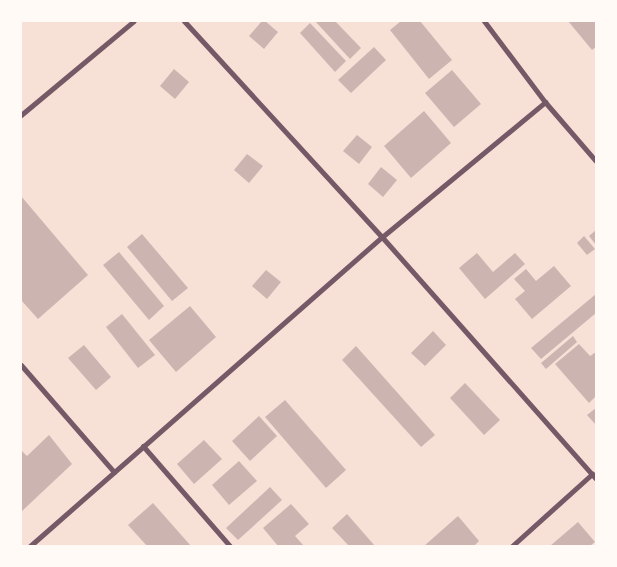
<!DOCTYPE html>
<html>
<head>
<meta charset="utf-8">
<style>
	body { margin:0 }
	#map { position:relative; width:617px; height:567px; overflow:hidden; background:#f7e1d7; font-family:Commissioner,sans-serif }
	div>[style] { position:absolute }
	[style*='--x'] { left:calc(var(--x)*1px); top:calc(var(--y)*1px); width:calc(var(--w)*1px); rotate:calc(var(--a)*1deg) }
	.building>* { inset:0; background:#ccb4b1 }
	.minor>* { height:5px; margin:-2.5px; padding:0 2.5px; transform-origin:2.5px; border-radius:2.5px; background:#755966 }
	span { translate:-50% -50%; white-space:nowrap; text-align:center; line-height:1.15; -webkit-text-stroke:5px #fffaf5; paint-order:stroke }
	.frame { position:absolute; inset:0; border:22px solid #fffaf5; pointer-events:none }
</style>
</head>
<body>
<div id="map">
	<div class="building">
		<div style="clip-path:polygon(262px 21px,265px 21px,278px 32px,264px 49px,249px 36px)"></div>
		<div style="clip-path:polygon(315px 21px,335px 21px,361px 48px,350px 59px)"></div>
		<div style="clip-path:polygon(401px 21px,420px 21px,452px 60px,429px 79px,390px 30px)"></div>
		<div style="clip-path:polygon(568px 21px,596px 21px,596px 47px,592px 50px)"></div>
		<div style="clip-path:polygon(310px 23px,346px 61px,335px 72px,300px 33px)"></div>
		<div style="clip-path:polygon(374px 47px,386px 60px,351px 93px,338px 80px)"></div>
		<div style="clip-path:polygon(174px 69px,189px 82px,175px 99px,160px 86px)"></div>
		<div style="clip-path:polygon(452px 70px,481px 104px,454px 127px,425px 93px)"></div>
		<div style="clip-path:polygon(424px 111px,451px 143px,411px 178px,384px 146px)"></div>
		<div style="clip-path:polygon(357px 135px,372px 147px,359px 164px,343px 151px)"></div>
		<div style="clip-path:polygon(247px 154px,263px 166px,249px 183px,234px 170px)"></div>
		<div style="clip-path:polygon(381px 167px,397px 180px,383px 197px,368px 184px)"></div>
		<div style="clip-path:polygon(21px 196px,88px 275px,38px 319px,21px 300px)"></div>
		<div style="clip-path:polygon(596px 230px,596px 245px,589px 236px)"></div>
		<div style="clip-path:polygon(142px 234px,188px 288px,172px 301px,127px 247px)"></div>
		<div style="clip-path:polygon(584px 236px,595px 249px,587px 255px,577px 243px)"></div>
		<div style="clip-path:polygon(119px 252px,164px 306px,149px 320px,103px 265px)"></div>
		<div style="clip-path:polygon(477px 253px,493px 272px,515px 253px,525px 264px,485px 299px,459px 268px)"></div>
		<div style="clip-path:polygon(554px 266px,571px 286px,532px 319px,515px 299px,525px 291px,514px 279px,526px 269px,536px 281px)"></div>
		<div style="clip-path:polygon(266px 270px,281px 282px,267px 299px,252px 286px)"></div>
		<div style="clip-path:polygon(596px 294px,596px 313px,541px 359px,531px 348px)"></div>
		<div style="clip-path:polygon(190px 306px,216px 337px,176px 372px,149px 340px)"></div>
		<div style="clip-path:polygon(122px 314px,155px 355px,138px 368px,106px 327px)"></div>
		<div style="clip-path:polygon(433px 331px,446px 345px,425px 366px,411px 353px)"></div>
		<div style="clip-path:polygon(573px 336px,577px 342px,546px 369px,541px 363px)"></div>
		<div style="clip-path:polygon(579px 344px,590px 356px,596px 352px,596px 396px,589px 403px,555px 364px)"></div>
		<div style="clip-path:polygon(84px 345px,111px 377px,96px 390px,68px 358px)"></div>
		<div style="clip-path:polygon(356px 346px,435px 435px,421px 447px,342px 360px)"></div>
		<div style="clip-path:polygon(465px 383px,500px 420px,484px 435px,450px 398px)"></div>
		<div style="clip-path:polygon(285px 400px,346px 470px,326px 488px,265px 417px)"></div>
		<div style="clip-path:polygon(596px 408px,596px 425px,587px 415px)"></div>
		<div style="clip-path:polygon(259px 416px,277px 436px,250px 461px,232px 441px)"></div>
		<div style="clip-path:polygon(49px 435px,72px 464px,21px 512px,21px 450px,27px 456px)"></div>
		<div style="clip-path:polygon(204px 440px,222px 459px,194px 484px,177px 464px)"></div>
		<div style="clip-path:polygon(239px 461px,257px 481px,229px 505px,212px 485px)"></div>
		<div style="clip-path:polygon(270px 487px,282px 500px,238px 540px,226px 528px)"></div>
		<div style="clip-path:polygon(153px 503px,191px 546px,147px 546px,128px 525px)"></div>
		<div style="clip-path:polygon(291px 504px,309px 524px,295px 536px,304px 546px,278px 546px,263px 528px)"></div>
		<div style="clip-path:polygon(347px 514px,375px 546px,349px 546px,332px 528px)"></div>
		<div style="clip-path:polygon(458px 516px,479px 541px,474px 546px,424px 546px)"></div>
		<div style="clip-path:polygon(578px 522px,595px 542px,590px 546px,550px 546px)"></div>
	</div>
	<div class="minor">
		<div style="--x:184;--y:21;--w:293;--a:47.5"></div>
		<div style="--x:382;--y:237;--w:323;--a:48.5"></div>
		<div style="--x:484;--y:21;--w:101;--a:53"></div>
		<div style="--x:21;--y:115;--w:147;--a:-39.8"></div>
		<div style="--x:21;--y:365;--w:142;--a:49"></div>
		<div style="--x:143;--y:446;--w:133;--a:49"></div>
		<div style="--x:30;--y:546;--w:468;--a:-41.3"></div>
		<div style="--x:382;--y:237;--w:212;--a:-39.6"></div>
		<div style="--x:545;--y:102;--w:78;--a:49.2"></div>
		<div style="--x:512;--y:546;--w:108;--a:-42"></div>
	</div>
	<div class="frame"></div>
</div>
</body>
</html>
